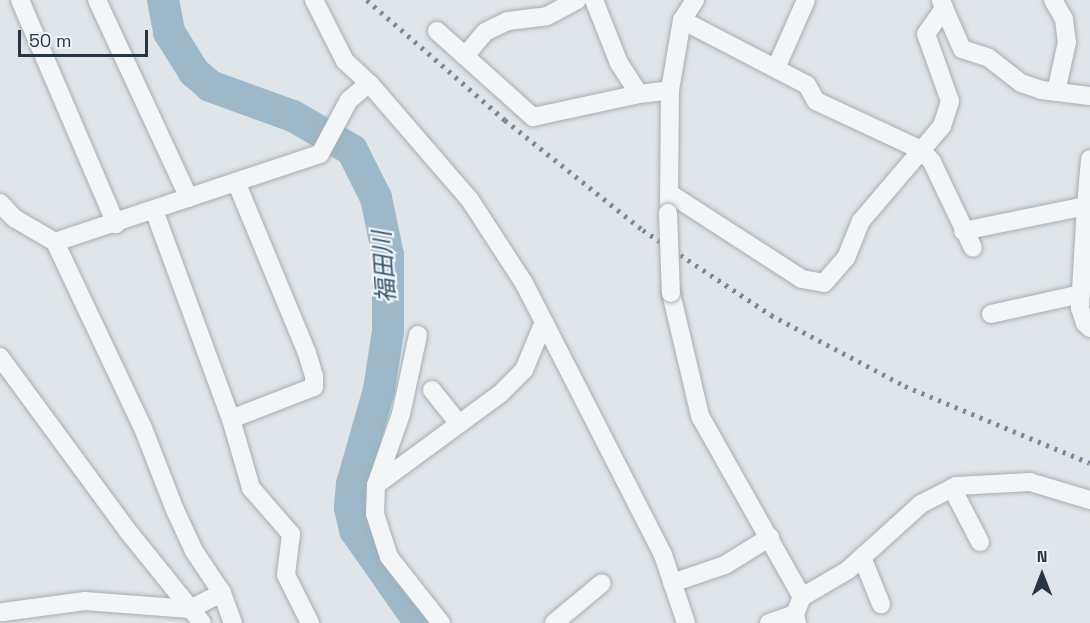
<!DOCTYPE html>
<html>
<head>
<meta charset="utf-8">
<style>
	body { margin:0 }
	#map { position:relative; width:1090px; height:623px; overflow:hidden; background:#e0e5e9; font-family:"Space Grotesk","Noto Sans JP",sans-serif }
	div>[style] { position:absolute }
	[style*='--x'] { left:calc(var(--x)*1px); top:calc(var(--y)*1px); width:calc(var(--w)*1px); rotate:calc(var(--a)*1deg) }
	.river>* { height:32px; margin:-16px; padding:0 16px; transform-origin:16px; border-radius:16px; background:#9cb8c9 }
	.roads { filter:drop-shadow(0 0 2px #a5adb3) drop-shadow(0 0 2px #a5adb3) }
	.minor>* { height:18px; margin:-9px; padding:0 9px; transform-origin:9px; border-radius:9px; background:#f3f5f7 }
	.rail>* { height:4.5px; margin-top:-2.25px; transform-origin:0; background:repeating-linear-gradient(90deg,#7a8793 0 3px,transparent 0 9px) }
	.bridges { filter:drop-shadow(0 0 2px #a5adb3) drop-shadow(0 0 2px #a5adb3) }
	.minor-bridge>* { height:18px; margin:-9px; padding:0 9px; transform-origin:9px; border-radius:9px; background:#f3f5f7 }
	span { translate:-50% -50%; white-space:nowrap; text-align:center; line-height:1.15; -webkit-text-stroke:4.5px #f0f4f7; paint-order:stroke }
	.water-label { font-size:24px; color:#345a74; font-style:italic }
	.north { position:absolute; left:1012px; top:545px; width:60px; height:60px; -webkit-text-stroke:4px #f0f4f7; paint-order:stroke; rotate:0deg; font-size:16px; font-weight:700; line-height:24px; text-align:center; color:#293541 }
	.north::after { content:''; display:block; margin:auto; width:21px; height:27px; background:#293541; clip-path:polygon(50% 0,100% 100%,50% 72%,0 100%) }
	.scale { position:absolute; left:18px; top:30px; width:130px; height:27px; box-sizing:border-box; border:3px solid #293541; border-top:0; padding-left:8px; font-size:18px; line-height:21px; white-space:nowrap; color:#293541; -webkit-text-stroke:4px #f0f4f7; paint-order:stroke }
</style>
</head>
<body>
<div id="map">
	<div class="river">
		<div style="--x:163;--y:0;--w:33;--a:79"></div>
		<div style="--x:169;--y:32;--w:47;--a:58"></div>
		<div style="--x:194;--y:72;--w:21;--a:41"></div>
		<div style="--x:210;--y:86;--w:88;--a:19.9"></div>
		<div style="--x:293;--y:116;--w:68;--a:30"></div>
		<div style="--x:352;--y:150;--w:54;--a:63.4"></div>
		<div style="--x:376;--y:198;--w:58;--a:78.1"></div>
		<div style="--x:388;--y:255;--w:76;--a:90"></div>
		<div style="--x:388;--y:331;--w:60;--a:98.7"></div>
		<div style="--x:379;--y:390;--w:98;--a:106"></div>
		<div style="--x:352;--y:484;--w:24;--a:95"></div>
		<div style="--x:350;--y:508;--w:23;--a:77"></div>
		<div style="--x:355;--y:530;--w:113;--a:55"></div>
	</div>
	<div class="roads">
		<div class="minor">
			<div style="--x:20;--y:0;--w:244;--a:66.8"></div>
			<div style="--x:97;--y:0;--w:218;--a:65.1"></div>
			<div style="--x:314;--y:0;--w:68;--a:63.1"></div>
			<div style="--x:345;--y:61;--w:33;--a:43"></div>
			<div style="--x:369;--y:83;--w:155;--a:49.2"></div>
			<div style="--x:470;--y:200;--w:99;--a:57"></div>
			<div style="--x:524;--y:283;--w:305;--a:62.9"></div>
			<div style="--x:663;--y:555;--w:72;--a:71.3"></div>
			<div style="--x:594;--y:0;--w:68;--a:68.4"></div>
			<div style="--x:619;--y:63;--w:37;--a:57"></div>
			<div style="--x:639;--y:94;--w:31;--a:-7"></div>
			<div style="--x:1053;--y:0;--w:22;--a:60"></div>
			<div style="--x:1064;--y:19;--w:23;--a:83"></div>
			<div style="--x:1067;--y:42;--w:51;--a:102.4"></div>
			<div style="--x:944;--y:8;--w:45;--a:66.3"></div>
			<div style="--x:962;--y:49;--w:28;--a:18"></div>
			<div style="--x:989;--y:58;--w:41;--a:38"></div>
			<div style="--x:1021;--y:83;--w:21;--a:19"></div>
			<div style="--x:1041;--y:90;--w:49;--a:7"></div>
			<div style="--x:682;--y:20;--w:141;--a:27.5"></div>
			<div style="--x:807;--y:85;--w:18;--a:61"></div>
			<div style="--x:816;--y:101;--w:116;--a:25"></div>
			<div style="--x:921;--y:150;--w:16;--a:47"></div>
			<div style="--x:932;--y:162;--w:95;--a:64.5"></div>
			<div style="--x:437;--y:31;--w:129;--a:41.9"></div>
			<div style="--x:533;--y:117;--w:108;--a:-12.2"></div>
			<div style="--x:465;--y:56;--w:31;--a:-50"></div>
			<div style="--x:485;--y:32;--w:25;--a:-26"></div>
			<div style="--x:508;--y:21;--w:39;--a:-7"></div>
			<div style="--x:547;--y:16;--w:34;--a:-28"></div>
			<div style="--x:776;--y:68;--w:74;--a:-66.2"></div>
			<div style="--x:669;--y:193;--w:158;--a:32.9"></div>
			<div style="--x:802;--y:279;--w:22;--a:10"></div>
			<div style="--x:824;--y:283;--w:33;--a:-49"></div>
			<div style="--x:846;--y:258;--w:40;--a:-68"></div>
			<div style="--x:861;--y:221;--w:125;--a:-49.5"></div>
			<div style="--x:942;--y:126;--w:26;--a:-72"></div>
			<div style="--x:950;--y:101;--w:71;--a:-109.7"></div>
			<div style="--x:926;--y:34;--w:32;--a:-55"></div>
			<div style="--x:944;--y:8;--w:9;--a:-111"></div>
			<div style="--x:0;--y:203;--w:21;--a:47"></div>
			<div style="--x:14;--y:218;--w:48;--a:30.3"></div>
			<div style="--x:55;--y:242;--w:206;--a:64.7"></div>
			<div style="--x:143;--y:428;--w:88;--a:68.7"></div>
			<div style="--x:175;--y:510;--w:45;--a:65.1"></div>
			<div style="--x:194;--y:551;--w:50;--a:56.3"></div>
			<div style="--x:222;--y:593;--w:32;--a:70"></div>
			<div style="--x:669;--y:203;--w:113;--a:-89.5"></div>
			<div style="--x:670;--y:90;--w:71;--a:-80.3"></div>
			<div style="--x:682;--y:20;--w:24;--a:-57"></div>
			<div style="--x:1086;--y:206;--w:102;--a:93.4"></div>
			<div style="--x:1080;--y:308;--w:16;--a:72"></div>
			<div style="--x:1085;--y:323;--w:7;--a:45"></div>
			<div style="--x:154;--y:210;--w:223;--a:69.8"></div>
			<div style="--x:231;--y:419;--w:89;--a:-21.1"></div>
			<div style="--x:314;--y:387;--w:11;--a:-90"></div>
			<div style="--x:314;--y:376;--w:24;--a:-107"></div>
			<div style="--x:307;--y:353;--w:185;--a:-112.5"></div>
			<div style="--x:963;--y:231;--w:126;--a:-11.5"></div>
			<div style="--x:1086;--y:206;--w:47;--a:-85.1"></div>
			<div style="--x:55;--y:242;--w:279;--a:-18.4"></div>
			<div style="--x:320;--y:154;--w:61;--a:-61.8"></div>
			<div style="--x:349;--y:100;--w:26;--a:-40"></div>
			<div style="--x:671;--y:293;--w:126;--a:76.7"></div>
			<div style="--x:700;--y:416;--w:208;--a:60.6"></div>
			<div style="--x:991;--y:314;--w:92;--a:-12.5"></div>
			<div style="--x:418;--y:335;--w:81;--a:102.1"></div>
			<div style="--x:401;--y:414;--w:75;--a:109.4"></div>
			<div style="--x:376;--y:485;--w:29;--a:92"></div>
			<div style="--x:375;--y:514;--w:45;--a:72"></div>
			<div style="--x:389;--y:557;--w:84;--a:51.8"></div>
			<div style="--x:0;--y:357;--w:215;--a:53.7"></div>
			<div style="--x:127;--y:530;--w:119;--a:51.1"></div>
			<div style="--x:432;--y:390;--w:43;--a:51.5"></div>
			<div style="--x:231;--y:419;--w:72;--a:73.8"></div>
			<div style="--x:251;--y:488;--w:61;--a:49"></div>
			<div style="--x:291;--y:534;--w:41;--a:97"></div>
			<div style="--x:286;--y:575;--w:54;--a:63.4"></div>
			<div style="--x:376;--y:485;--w:154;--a:-36.3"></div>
			<div style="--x:500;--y:394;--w:34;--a:-45"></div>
			<div style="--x:524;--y:370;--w:52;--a:-67.4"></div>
			<div style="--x:952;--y:488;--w:61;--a:62.6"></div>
			<div style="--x:862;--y:557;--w:51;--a:68"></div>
			<div style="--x:672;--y:583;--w:56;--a:-18.8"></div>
			<div style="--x:725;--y:565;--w:53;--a:-31.9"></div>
			<div style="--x:3;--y:612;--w:83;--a:-7.6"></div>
			<div style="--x:85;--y:601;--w:105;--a:4.4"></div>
			<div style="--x:190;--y:609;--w:36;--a:-27"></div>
			<div style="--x:554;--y:623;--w:62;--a:-39.8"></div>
			<div style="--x:769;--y:623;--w:28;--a:-19"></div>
			<div style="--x:797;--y:623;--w:9;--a:-103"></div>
			<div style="--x:795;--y:614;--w:18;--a:-68"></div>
			<div style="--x:802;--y:597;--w:53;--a:-30.4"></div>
			<div style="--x:848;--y:570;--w:98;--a:-42.1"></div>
			<div style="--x:921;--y:504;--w:39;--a:-27"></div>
			<div style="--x:956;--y:486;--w:74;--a:-3.1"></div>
			<div style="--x:1030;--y:482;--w:63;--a:16.7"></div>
		</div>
	</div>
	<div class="rail">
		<div style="--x:367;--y:0;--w:183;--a:41"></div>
		<div style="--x:505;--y:120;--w:176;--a:38.6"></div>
		<div style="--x:643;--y:230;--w:154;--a:33.6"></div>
		<div style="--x:771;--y:315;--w:152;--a:27.9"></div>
		<div style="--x:905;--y:386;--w:200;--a:22.6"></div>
	</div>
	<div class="bridges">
		<div class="minor-bridge">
			<div style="--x:668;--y:213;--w:80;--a:87.9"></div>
		</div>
	</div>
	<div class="water-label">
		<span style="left:384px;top:267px;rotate:-94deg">福田川</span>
	</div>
	<div class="north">N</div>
	<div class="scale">50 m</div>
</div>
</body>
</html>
